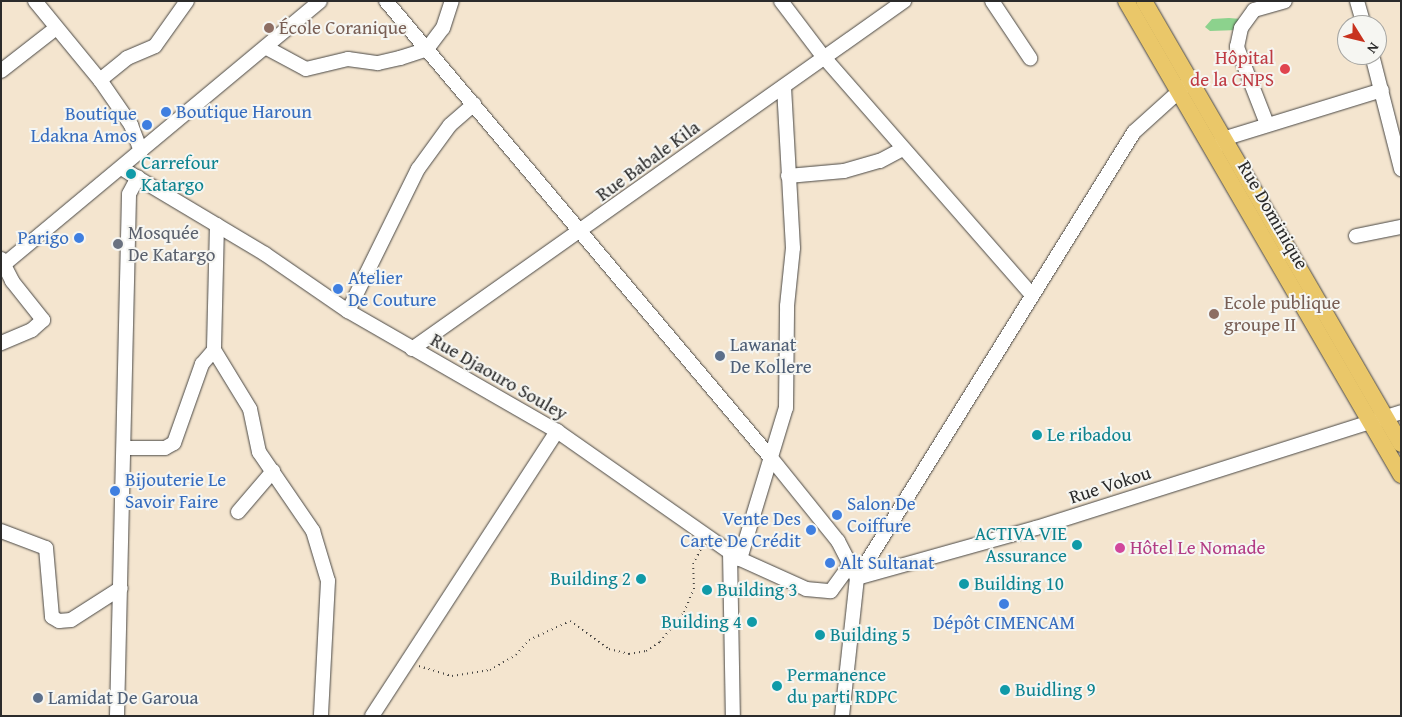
<!DOCTYPE html>
<html>
<head>
<meta charset="utf-8">
<style>
	body { margin:0 }
	#map { position:relative; width:1402px; height:717px; overflow:hidden; background:#f4e5cf; font-family:"Gentium Book Plus",serif }
	div>[style] { position:absolute }
	[style*='--x'] { left:calc(var(--x)*1px); top:calc(var(--y)*1px); width:calc(var(--w)*1px); rotate:calc(var(--a)*1deg) }
	.green>* { inset:0; background:#8cd28d }
	.path>* { height:2px; margin-top:-1px; transform-origin:0; background:repeating-linear-gradient(90deg,#494744 0 1px,transparent 0 5px) }
	.roads { filter:drop-shadow(0 0 1px #494744) drop-shadow(0 0 1px #494744) }
	.minor>* { height:14px; margin:-7px; padding:0 7px; transform-origin:7px; border-radius:7px; background:#fff }
	.major>* { height:16px; margin:-8px; padding:0 8px; transform-origin:8px; border-radius:8px; background:#eac769 }
	.dots>* { width:14px; height:14px; translate:-50% -50%; box-sizing:border-box; border:2px solid #f6f6f2; border-radius:50% }
	span { translate:-50% -50%; white-space:nowrap; text-align:center; line-height:1.15; -webkit-text-stroke:4px #f6f6f2; paint-order:stroke }
	.education-label { font-size:19px; color:#785e54 }
	.left { translate:0 -50%; text-align:left }
	.health-label { font-size:19px; color:#be3a42 }
	.right { translate:-100% -50%; text-align:right }
	.shop-label { font-size:19px; color:#366cbe }
	.street-label { font-size:19px; color:#2b2b2b }
	.culture-label { font-size:19px; color:#0d838f }
	.worship-label { font-size:19px; color:#5b616d }
	.service-label { font-size:19px; color:#4e5e75 }
	.hotel-label { font-size:19px; color:#b23c85 }
	.frame { position:absolute; inset:0; border:2px solid #2b2b2b; pointer-events:none }
	.north { position:absolute; left:1337px; top:15px; width:50px; height:50px; box-sizing:border-box; background:#f6f6f2; border:1px solid #a5a5a2; border-radius:50%; rotate:126deg; font-size:14px; font-weight:700; line-height:20px; text-align:center; color:#2b2b2b }
	.north::after { content:''; display:block; margin:auto; width:18px; height:22px; background:#c8321e; clip-path:polygon(50% 0,100% 100%,50% 72%,0 100%) }
</style>
</head>
<body>
<div id="map">
	<div class="green">
		<div style="clip-path:polygon(1212px 19px,1229px 18px,1241px 19px,1238px 30px,1210px 31px,1205px 27px)"></div>
	</div>
	<div class="path">
		<div style="--x:419;--y:666;--w:34;--a:17"></div>
		<div style="--x:452;--y:676;--w:38;--a:-9"></div>
		<div style="--x:490;--y:670;--w:30;--a:-30"></div>
		<div style="--x:516;--y:655;--w:20;--a:-49"></div>
		<div style="--x:529;--y:640;--w:45;--a:-24.9"></div>
		<div style="--x:570;--y:621;--w:48;--a:35.7"></div>
		<div style="--x:609;--y:649;--w:21;--a:14"></div>
		<div style="--x:629;--y:654;--w:17;--a:-10"></div>
		<div style="--x:646;--y:651;--w:17;--a:-33"></div>
		<div style="--x:660;--y:642;--w:38;--a:-51"></div>
		<div style="--x:684;--y:612;--w:25;--a:-67"></div>
		<div style="--x:694;--y:589;--w:25;--a:-92"></div>
		<div style="--x:693;--y:564;--w:19;--a:-62"></div>
	</div>
	<div class="roads">
		<div class="minor">
			<div style="--x:35;--y:1;--w:102;--a:50.6"></div>
			<div style="--x:100;--y:80;--w:55;--a:55.4"></div>
			<div style="--x:131;--y:125;--w:28;--a:69"></div>
			<div style="--x:386;--y:1;--w:598;--a:49.89"></div>
			<div style="--x:771;--y:458;--w:107;--a:51.1"></div>
			<div style="--x:838;--y:541;--w:42;--a:62.8"></div>
			<div style="--x:857;--y:578;--w:186;--a:-15.6"></div>
			<div style="--x:1036;--y:528;--w:383;--a:-17.6"></div>
			<div style="--x:781;--y:1;--w:68;--a:52.8"></div>
			<div style="--x:822;--y:55;--w:319;--a:48.8"></div>
			<div style="--x:992;--y:1;--w:69;--a:56.3"></div>
			<div style="--x:1357;--y:1;--w:25;--a:74"></div>
			<div style="--x:267;--y:48;--w:44;--a:28.3"></div>
			<div style="--x:306;--y:69;--w:43;--a:-13.4"></div>
			<div style="--x:348;--y:59;--w:30;--a:8"></div>
			<div style="--x:378;--y:63;--w:23;--a:-13"></div>
			<div style="--x:400;--y:58;--w:28;--a:-18"></div>
			<div style="--x:427;--y:49;--w:26;--a:-53"></div>
			<div style="--x:443;--y:28;--w:28;--a:-72"></div>
			<div style="--x:1372;--y:55;--w:118;--a:75.7"></div>
			<div style="--x:1;--y:71;--w:70;--a:-38"></div>
			<div style="--x:100;--y:80;--w:35;--a:-39"></div>
			<div style="--x:127;--y:58;--w:30;--a:-23"></div>
			<div style="--x:155;--y:46;--w:55;--a:-54.6"></div>
			<div style="--x:1267;--y:124;--w:83;--a:-111.3"></div>
			<div style="--x:1237;--y:47;--w:19;--a:-78"></div>
			<div style="--x:1241;--y:28;--w:22;--a:-54"></div>
			<div style="--x:1254;--y:10;--w:32;--a:-16"></div>
			<div style="--x:1218;--y:145;--w:11;--a:-41"></div>
			<div style="--x:1226;--y:138;--w:163;--a:-17.1"></div>
			<div style="--x:123;--y:169;--w:165;--a:30.9"></div>
			<div style="--x:265;--y:254;--w:101;--a:34.5"></div>
			<div style="--x:348;--y:311;--w:241;--a:29.9"></div>
			<div style="--x:557;--y:431;--w:223;--a:35"></div>
			<div style="--x:740;--y:559;--w:72;--a:24.4"></div>
			<div style="--x:806;--y:589;--w:25;--a:5"></div>
			<div style="--x:831;--y:591;--w:32;--a:-54"></div>
			<div style="--x:788;--y:176;--w:56;--a:-5.1"></div>
			<div style="--x:844;--y:171;--w:37;--a:-16"></div>
			<div style="--x:880;--y:161;--w:26;--a:-28"></div>
			<div style="--x:217;--y:225;--w:125;--a:91.4"></div>
			<div style="--x:214;--y:350;--w:69;--a:58.6"></div>
			<div style="--x:250;--y:409;--w:44;--a:78.2"></div>
			<div style="--x:259;--y:452;--w:96;--a:55.6"></div>
			<div style="--x:313;--y:531;--w:52;--a:73.3"></div>
			<div style="--x:328;--y:581;--w:135;--a:93"></div>
			<div style="--x:1356;--y:236;--w:46;--a:-11.3"></div>
			<div style="--x:1;--y:259;--w:25;--a:63"></div>
			<div style="--x:12;--y:281;--w:50;--a:51.5"></div>
			<div style="--x:43;--y:320;--w:15;--a:138"></div>
			<div style="--x:32;--y:330;--w:34;--a:157"></div>
			<div style="--x:1;--y:267;--w:415;--a:-39.8"></div>
			<div style="--x:348;--y:311;--w:158;--a:-63.8"></div>
			<div style="--x:418;--y:169;--w:54;--a:-54"></div>
			<div style="--x:450;--y:125;--w:32;--a:-41"></div>
			<div style="--x:412;--y:349;--w:603;--a:-35.27"></div>
			<div style="--x:125;--y:448;--w:40;--a:0"></div>
			<div style="--x:165;--y:448;--w:10;--a:-29"></div>
			<div style="--x:174;--y:443;--w:84;--a:-70.5"></div>
			<div style="--x:202;--y:364;--w:18;--a:-49"></div>
			<div style="--x:238;--y:512;--w:54;--a:-49.5"></div>
			<div style="--x:1;--y:531;--w:48;--a:20.7"></div>
			<div style="--x:46;--y:548;--w:69;--a:85"></div>
			<div style="--x:52;--y:617;--w:8;--a:30"></div>
			<div style="--x:59;--y:621;--w:12;--a:-5"></div>
			<div style="--x:71;--y:620;--w:59;--a:-32.6"></div>
			<div style="--x:730;--y:552;--w:164;--a:89"></div>
			<div style="--x:740;--y:559;--w:158;--a:-73.1"></div>
			<div style="--x:786;--y:408;--w:102;--a:-89.4"></div>
			<div style="--x:787;--y:306;--w:58;--a:-84.1"></div>
			<div style="--x:793;--y:248;--w:162;--a:-93.2"></div>
			<div style="--x:117;--y:716;--w:522;--a:-88.68"></div>
			<div style="--x:129;--y:194;--w:19;--a:-62"></div>
			<div style="--x:372;--y:716;--w:340;--a:-57"></div>
			<div style="--x:842;--y:716;--w:139;--a:-83.8"></div>
			<div style="--x:857;--y:578;--w:525;--a:-58.16"></div>
			<div style="--x:1134;--y:132;--w:70;--a:-42.1"></div>
		</div>
		<div class="major">
			<div style="--x:1126;--y:1;--w:548;--a:59.88"></div>
			<div style="--x:1144;--y:1;--w:512;--a:59.88"></div>
		</div>
	</div>
	<div class="dots">
		<div style="left:269px;top:28px;background:#8d6e63"></div>
		<div style="left:1285px;top:69px;background:#e0444e"></div>
		<div style="left:166px;top:112px;background:#3f7fe0"></div>
		<div style="left:147px;top:125px;background:#3f7fe0"></div>
		<div style="left:131px;top:174px;background:#0f9aa8"></div>
		<div style="left:79px;top:238px;background:#3f7fe0"></div>
		<div style="left:118px;top:244px;background:#6b7280"></div>
		<div style="left:338px;top:289px;background:#3f7fe0"></div>
		<div style="left:1214px;top:314px;background:#8d6e63"></div>
		<div style="left:720px;top:356px;background:#5c6f8a"></div>
		<div style="left:1037px;top:435px;background:#0f9aa8"></div>
		<div style="left:115px;top:491px;background:#3f7fe0"></div>
		<div style="left:837px;top:515px;background:#3f7fe0"></div>
		<div style="left:811px;top:530px;background:#3f7fe0"></div>
		<div style="left:1077px;top:545px;background:#0f9aa8"></div>
		<div style="left:1120px;top:548px;background:#d1479c"></div>
		<div style="left:830px;top:563px;background:#3f7fe0"></div>
		<div style="left:641px;top:579px;background:#0f9aa8"></div>
		<div style="left:964px;top:584px;background:#0f9aa8"></div>
		<div style="left:707px;top:590px;background:#0f9aa8"></div>
		<div style="left:1004px;top:604px;background:#3f7fe0"></div>
		<div style="left:752px;top:622px;background:#0f9aa8"></div>
		<div style="left:820px;top:635px;background:#0f9aa8"></div>
		<div style="left:777px;top:686px;background:#0f9aa8"></div>
		<div style="left:1005px;top:690px;background:#0f9aa8"></div>
		<div style="left:38px;top:698px;background:#5c6f8a"></div>
	</div>
	<div class="education-label">
		<span class="left" style="left:279px;top:28px">École Coranique</span>
		<span class="left" style="left:1224px;top:314px">Ecole publique<br>groupe II</span>
	</div>
	<div class="health-label">
		<span class="right" style="left:1274px;top:69px">Hôpital<br>de la CNPS</span>
	</div>
	<div class="shop-label">
		<span class="left" style="left:176px;top:112px">Boutique Haroun</span>
		<span class="right" style="left:137px;top:125px">Boutique<br>Ldakna Amos</span>
		<span class="right" style="left:69px;top:238px">Parigo</span>
		<span class="left" style="left:348px;top:289px">Atelier<br>De Couture</span>
		<span class="left" style="left:125px;top:491px">Bijouterie Le<br>Savoir Faire</span>
		<span class="left" style="left:847px;top:515px">Salon De<br>Coiffure</span>
		<span class="right" style="left:801px;top:530px">Vente Des<br>Carte De Crédit</span>
		<span class="left" style="left:840px;top:563px">Alt Sultanat</span>
		<span style="left:1004px;top:623px">Dépôt CIMENCAM</span>
	</div>
	<div class="street-label">
		<span style="left:648px;top:161px;rotate:-36deg">Rue Babale Kila</span>
		<span style="left:1273px;top:215px;rotate:60deg">Rue Dominique</span>
		<span style="left:499px;top:377px;rotate:30deg">Rue Djaouro Souley</span>
		<span style="left:1110px;top:485px;rotate:-18deg">Rue Vokou</span>
	</div>
	<div class="culture-label">
		<span class="left" style="left:141px;top:174px">Carrefour<br>Katargo</span>
		<span class="left" style="left:1047px;top:435px">Le ribadou</span>
		<span class="right" style="left:1067px;top:545px">ACTIVA VIE<br>Assurance</span>
		<span class="right" style="left:631px;top:579px">Building 2</span>
		<span class="left" style="left:974px;top:584px">Building 10</span>
		<span class="left" style="left:717px;top:590px">Building 3</span>
		<span class="right" style="left:742px;top:622px">Building 4</span>
		<span class="left" style="left:830px;top:635px">Building 5</span>
		<span class="left" style="left:787px;top:686px">Permanence<br>du parti RDPC</span>
		<span class="left" style="left:1015px;top:690px">Buidling 9</span>
	</div>
	<div class="worship-label">
		<span class="left" style="left:128px;top:244px">Mosquée<br>De Katargo</span>
	</div>
	<div class="service-label">
		<span class="left" style="left:730px;top:356px">Lawanat<br>De Kollere</span>
		<span class="left" style="left:48px;top:698px">Lamidat De Garoua</span>
	</div>
	<div class="hotel-label">
		<span class="left" style="left:1130px;top:548px">Hôtel Le Nomade</span>
	</div>
	<div class="frame"></div>
	<div class="north">N</div>
</div>
</body>
</html>
